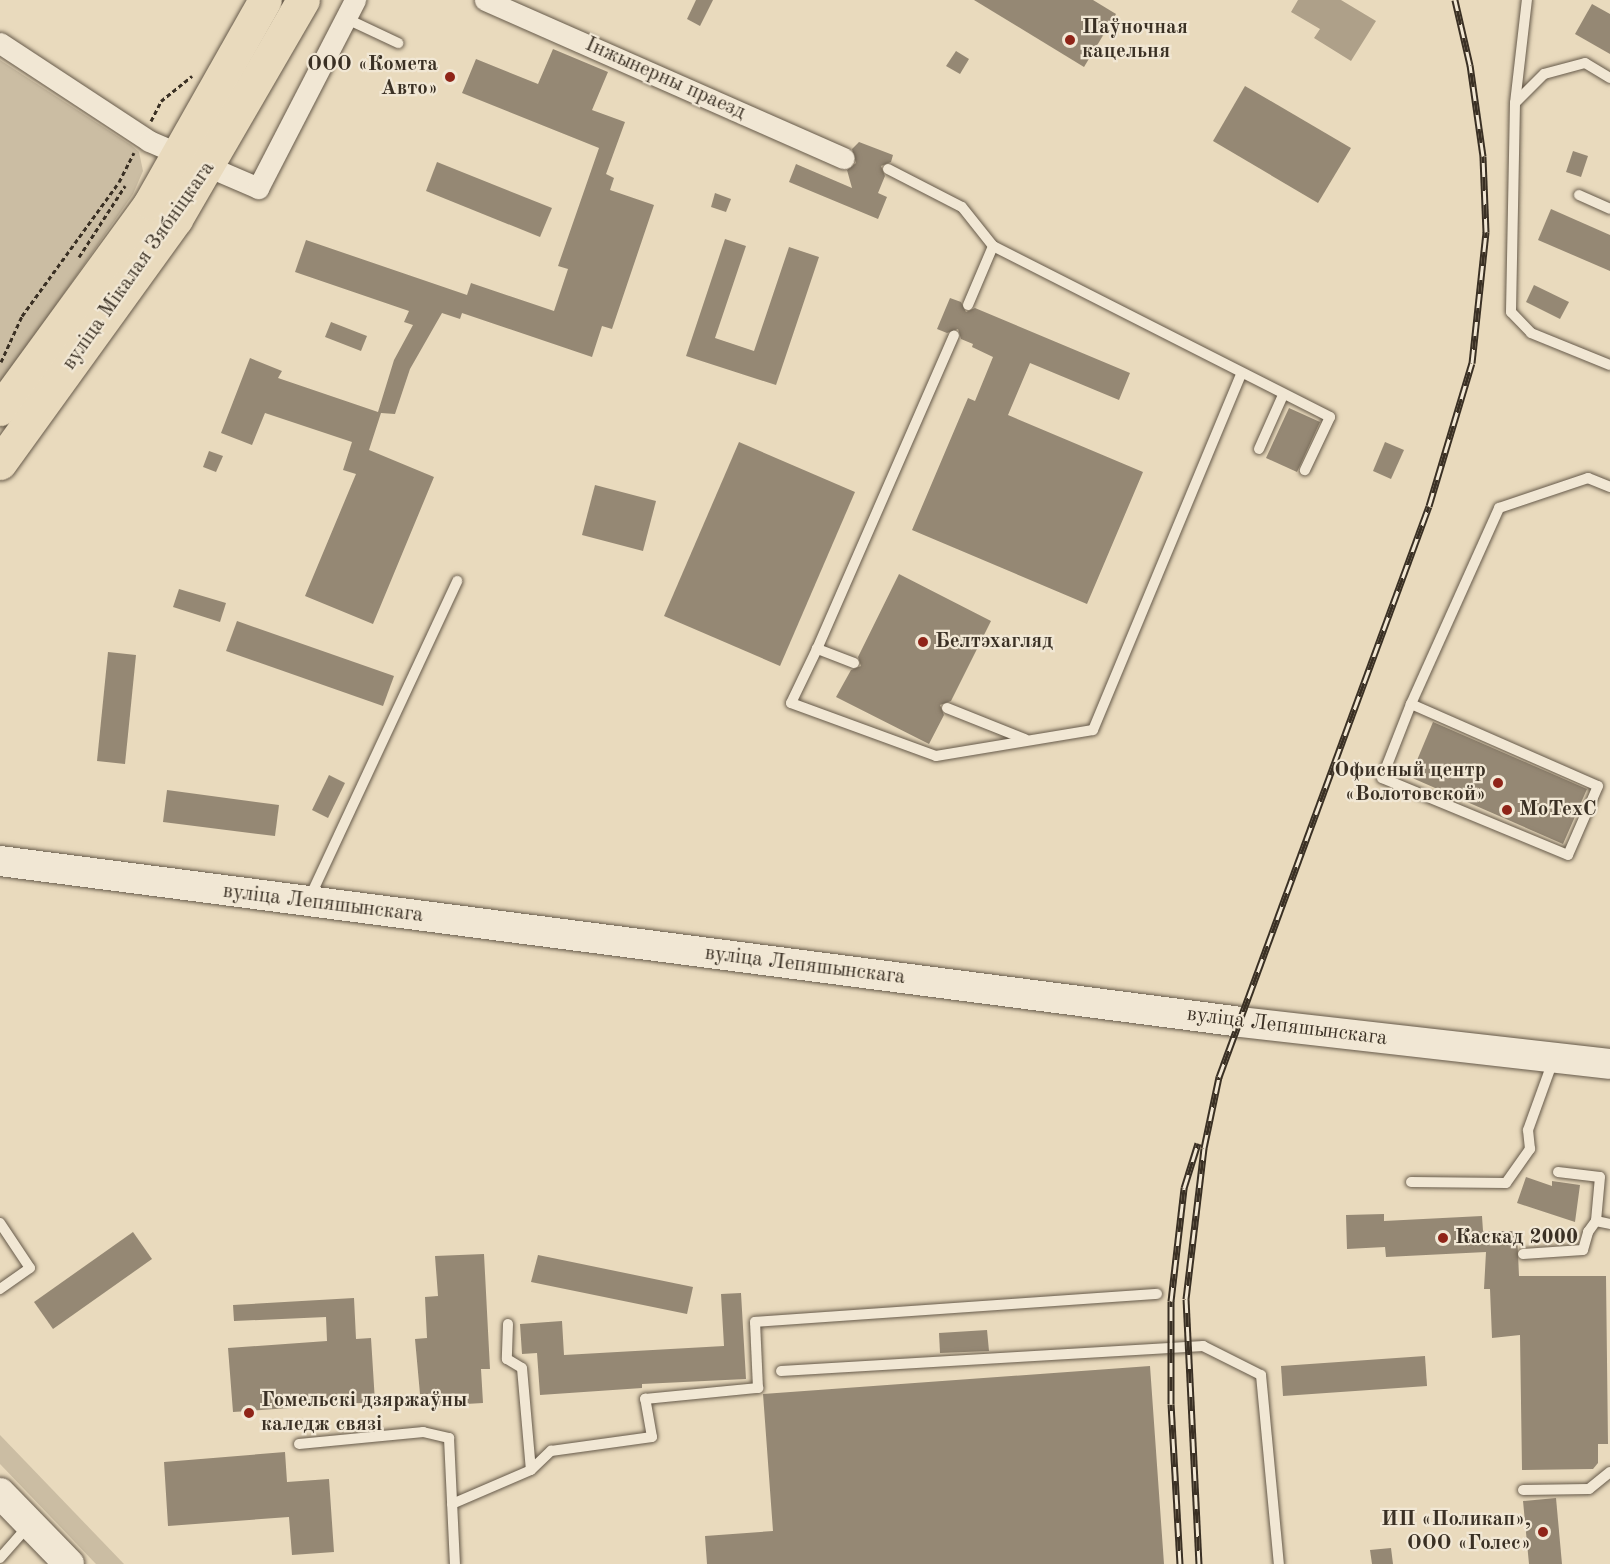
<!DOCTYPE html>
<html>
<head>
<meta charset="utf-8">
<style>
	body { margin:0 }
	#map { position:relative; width:1610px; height:1564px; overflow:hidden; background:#e9dabd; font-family:"Old Standard TT",serif }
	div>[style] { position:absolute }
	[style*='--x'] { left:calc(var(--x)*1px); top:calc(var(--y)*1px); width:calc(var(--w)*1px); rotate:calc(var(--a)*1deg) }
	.green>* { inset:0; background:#cbbda3 }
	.water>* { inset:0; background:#aea089 }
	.building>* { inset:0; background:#958874 }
	.path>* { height:3px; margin-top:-1.5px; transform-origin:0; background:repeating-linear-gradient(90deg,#3a3024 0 4.5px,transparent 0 7.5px) }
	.roads { filter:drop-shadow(0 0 2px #665a4a) drop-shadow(0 0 2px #665a4a) }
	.lane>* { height:10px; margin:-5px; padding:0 5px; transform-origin:5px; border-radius:5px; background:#f1e7d4 }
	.street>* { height:21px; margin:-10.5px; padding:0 10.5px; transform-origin:10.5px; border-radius:10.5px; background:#f1e7d4 }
	.secondary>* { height:30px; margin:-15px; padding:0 15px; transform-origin:15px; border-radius:15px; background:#f1e7d4 }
	.primary>* { height:33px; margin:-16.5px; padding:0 16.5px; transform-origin:16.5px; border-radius:16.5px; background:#e9dabd }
	.rail>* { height:7px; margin-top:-3.5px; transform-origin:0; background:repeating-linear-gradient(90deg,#f1e7d4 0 14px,#3a3024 0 28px); box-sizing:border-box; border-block:2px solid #3a3024 }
	.dots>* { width:16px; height:16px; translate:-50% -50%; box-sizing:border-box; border:3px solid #f1e7d4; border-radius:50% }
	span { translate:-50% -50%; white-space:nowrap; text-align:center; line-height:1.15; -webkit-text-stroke:4.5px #f1e7d4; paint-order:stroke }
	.poi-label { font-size:21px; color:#3a3024; font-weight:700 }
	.left { translate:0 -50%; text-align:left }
	.right { translate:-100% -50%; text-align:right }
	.street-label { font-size:21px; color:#3a3024 }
</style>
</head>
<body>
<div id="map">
	<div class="green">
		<div style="clip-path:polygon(0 60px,131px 145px,139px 152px,143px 171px,133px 194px,0 386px)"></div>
		<div style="clip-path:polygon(0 1435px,124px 1564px,96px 1564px,0 1464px)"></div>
	</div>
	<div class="water">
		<div style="clip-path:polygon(1298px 0,1341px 0,1376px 21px,1351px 61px,1314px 38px,1320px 29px,1291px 12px)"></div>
	</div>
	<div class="building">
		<div style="clip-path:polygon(696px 0,713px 0,700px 26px,687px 19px)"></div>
		<div style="clip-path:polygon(974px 0,1093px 0,1116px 14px,1084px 67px)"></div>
		<div style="clip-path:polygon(1592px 4px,1610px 14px,1610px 54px,1575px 34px)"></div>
		<div style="clip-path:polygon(553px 49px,608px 72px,592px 110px,625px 122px,606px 174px,614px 178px,610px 190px,654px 205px,612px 329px,602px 326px,592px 357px,462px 313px,460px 319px,442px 313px,410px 369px,395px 414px,381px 413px,369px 450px,434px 477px,373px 624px,305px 596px,356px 474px,343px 470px,352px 442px,265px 413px,252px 445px,221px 433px,250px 358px,282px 371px,278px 378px,378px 412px,394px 360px,413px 325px,404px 322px,409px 311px,295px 272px,306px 240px,467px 295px,471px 283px,554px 311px,568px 269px,558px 266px,599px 148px,462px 93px,476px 59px,538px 84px)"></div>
		<div style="clip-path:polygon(956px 51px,969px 59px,960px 74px,946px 66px)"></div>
		<div style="clip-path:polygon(1245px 86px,1351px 148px,1318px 203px,1213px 141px)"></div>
		<div style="clip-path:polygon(859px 142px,893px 155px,891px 162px,881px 166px,885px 176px,878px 193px,887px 197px,878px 219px,789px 182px,796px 164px,852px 188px,847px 170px,856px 163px,852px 149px)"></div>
		<div style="clip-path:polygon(1573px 151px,1588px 156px,1581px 177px,1566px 172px)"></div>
		<div style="clip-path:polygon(437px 162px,552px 208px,540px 237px,426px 191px)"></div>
		<div style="clip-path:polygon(715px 193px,731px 199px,726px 212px,711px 207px)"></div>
		<div style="clip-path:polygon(1551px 209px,1610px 235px,1610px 271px,1538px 240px)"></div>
		<div style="clip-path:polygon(725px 239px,746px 246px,715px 338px,754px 351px,789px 247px,819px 257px,776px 385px,686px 356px)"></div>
		<div style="clip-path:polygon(1534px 285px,1569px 302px,1560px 319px,1526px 302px)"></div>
		<div style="clip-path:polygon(950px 298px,961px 302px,966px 312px,975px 308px,1130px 373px,1119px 400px,1030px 363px,1008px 415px,1143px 472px,1087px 604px,912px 530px,968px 398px,975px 401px,993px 357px,972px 347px,973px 344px,961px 339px,958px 329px,947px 333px,937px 329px)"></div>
		<div style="clip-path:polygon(331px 322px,367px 336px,361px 351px,325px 337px)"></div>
		<div style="clip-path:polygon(1289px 408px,1320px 422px,1297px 472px,1266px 458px)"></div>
		<div style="clip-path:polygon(739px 442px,855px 492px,780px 666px,664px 616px)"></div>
		<div style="clip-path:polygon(1385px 442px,1404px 450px,1391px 479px,1373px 471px)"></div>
		<div style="clip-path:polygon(209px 451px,223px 456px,216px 472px,203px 467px)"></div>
		<div style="clip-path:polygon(595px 485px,656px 501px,643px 551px,582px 535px)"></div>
		<div style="clip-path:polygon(899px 574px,991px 621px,951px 701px,940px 705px,944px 715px,929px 744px,836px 697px,851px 670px,861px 666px,858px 657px)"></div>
		<div style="clip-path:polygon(179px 589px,226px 603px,220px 622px,173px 607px)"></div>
		<div style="clip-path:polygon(237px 621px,394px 676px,383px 706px,226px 651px)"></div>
		<div style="clip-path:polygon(108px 652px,136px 655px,125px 764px,97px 761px)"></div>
		<div style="clip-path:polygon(1433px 722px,1587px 789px,1563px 844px,1410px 777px)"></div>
		<div style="clip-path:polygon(329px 775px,345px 783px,328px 818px,312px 810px)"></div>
		<div style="clip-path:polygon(167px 790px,279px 805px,275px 836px,163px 822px)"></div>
		<div style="clip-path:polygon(1526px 1177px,1552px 1186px,1552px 1181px,1580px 1185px,1575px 1222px,1517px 1203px)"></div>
		<div style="clip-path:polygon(1384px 1214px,1384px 1221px,1482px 1216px,1483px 1231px,1517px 1231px,1519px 1276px,1606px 1276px,1608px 1444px,1598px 1444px,1598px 1463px,1593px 1469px,1522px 1470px,1520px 1335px,1492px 1338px,1490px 1289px,1484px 1289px,1486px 1252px,1386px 1257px,1385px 1247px,1347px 1249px,1346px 1215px)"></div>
		<div style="clip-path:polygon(133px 1232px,152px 1259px,53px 1329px,34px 1302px)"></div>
		<div style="clip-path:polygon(484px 1254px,490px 1369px,481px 1369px,483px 1403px,431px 1406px,431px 1394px,420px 1394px,415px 1339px,427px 1338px,425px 1297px,438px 1296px,435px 1256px)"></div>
		<div style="clip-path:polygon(538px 1255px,693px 1287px,687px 1314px,531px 1282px)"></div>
		<div style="clip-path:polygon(741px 1293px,746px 1379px,642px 1384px,642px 1388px,540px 1395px,537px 1353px,522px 1354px,520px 1324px,562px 1321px,564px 1355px,724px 1346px,721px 1294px)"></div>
		<div style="clip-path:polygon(354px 1298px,356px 1339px,371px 1338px,375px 1402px,233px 1412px,228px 1348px,327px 1341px,326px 1317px,234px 1321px,233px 1305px)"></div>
		<div style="clip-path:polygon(987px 1330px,989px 1351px,940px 1353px,939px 1333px)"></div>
		<div style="clip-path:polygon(1425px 1356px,1427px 1386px,1283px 1396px,1281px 1366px)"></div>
		<div style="clip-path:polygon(1150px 1366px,1164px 1564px,707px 1564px,705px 1536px,773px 1531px,763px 1394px)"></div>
		<div style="clip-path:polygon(285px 1452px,287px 1482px,329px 1479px,334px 1552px,292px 1555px,289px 1517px,168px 1526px,164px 1462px)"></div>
		<div style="clip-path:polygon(1556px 1498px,1562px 1564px,1529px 1564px,1523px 1501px)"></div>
		<div style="clip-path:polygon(1391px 1548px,1393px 1564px,1372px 1564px,1370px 1550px)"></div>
	</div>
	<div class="path">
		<div style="--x:151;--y:121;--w:22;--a:-63"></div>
		<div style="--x:161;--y:101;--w:40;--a:-39"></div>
		<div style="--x:79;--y:257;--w:85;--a:-57.1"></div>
		<div style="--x:1;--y:362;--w:51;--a:-65.5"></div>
		<div style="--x:22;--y:316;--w:165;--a:-54.1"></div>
		<div style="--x:119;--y:182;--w:33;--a:-63"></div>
	</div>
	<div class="roads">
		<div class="lane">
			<div style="--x:345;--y:18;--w:59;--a:25.3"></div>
			<div style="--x:1610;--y:78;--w:29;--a:-149"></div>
			<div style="--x:1585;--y:63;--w:42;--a:165"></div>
			<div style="--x:1544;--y:74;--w:41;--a:135"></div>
			<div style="--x:1515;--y:103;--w:209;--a:91.1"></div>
			<div style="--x:1511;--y:312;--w:29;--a:46"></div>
			<div style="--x:1531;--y:333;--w:85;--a:22.1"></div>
			<div style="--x:1515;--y:103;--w:104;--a:-83.4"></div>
			<div style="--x:888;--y:169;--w:83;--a:27.2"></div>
			<div style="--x:962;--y:207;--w:50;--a:51.5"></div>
			<div style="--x:993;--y:246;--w:378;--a:26.9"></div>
			<div style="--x:1330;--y:417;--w:59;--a:115.3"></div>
			<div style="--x:1579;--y:195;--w:34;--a:24"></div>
			<div style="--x:968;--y:305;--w:64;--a:-67"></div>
			<div style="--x:1259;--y:449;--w:59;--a:-66"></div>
			<div style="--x:817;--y:649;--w:60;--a:115.7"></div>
			<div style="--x:791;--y:703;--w:154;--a:20.1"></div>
			<div style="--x:936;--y:756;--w:159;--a:-9.4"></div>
			<div style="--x:1093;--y:730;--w:385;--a:-67.4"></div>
			<div style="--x:854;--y:663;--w:40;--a:-159"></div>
			<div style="--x:817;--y:649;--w:342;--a:-66.4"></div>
			<div style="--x:1411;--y:704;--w:204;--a:23.7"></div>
			<div style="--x:1598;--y:786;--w:75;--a:113.5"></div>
			<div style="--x:1568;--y:855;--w:201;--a:-157.5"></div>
			<div style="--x:1382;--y:778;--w:79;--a:-68.6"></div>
			<div style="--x:1411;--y:704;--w:215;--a:-65.8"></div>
			<div style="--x:1499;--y:508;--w:94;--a:-18.6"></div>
			<div style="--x:1588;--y:478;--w:24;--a:22"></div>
			<div style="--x:947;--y:708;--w:84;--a:21.7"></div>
			<div style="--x:309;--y:899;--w:351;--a:-65"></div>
			<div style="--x:1558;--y:1172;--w:42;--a:6.8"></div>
			<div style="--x:1600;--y:1177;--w:44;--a:95.2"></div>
			<div style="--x:1411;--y:1182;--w:95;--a:0.6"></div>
			<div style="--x:1506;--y:1183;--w:42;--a:-54.8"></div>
			<div style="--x:1530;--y:1149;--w:19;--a:-96"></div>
			<div style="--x:1528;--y:1130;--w:73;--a:-70.1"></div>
			<div style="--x:0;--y:1223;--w:54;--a:56.3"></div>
			<div style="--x:30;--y:1268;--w:37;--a:145"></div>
			<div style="--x:1523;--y:1254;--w:60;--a:-3.8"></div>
			<div style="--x:1583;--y:1250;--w:19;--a:-74"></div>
			<div style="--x:1588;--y:1232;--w:14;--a:-54"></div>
			<div style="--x:1596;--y:1221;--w:14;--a:12"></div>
			<div style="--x:508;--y:1324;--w:35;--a:92"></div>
			<div style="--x:507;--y:1359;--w:17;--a:31"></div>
			<div style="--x:522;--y:1368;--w:102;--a:85"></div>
			<div style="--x:781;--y:1371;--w:423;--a:-3.4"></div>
			<div style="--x:1203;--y:1346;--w:65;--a:26.6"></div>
			<div style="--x:1261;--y:1375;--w:190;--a:84.6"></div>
			<div style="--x:299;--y:1444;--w:125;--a:-5.5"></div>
			<div style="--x:423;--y:1432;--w:27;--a:13"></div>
			<div style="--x:449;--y:1438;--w:126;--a:87.3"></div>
			<div style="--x:1523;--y:1490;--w:66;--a:-0.9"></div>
			<div style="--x:1589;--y:1489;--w:27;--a:-39"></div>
			<div style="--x:452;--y:1504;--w:86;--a:-23.3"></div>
			<div style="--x:531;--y:1470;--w:28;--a:-44"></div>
			<div style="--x:551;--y:1451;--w:102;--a:-7.9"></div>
			<div style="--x:652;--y:1437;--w:39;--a:-100"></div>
			<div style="--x:645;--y:1399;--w:114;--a:-5.6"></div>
			<div style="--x:758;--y:1388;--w:66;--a:-92.6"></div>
			<div style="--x:755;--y:1322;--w:403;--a:-4"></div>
			<div style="--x:0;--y:1558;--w:45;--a:-48.6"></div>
		</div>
		<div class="street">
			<div style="--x:485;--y:0;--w:392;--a:23.8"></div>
			<div style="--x:0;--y:43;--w:178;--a:33.3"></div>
			<div style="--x:149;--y:141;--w:119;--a:23.3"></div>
			<div style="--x:258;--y:188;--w:212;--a:-62.7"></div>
		</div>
		<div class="secondary">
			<div style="--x:0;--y:861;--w:1251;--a:7.39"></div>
			<div style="--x:1241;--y:1022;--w:371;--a:6.5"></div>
			<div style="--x:0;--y:1493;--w:99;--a:45.8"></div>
		</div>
		<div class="primary">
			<div style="--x:0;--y:409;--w:255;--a:-53.9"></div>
			<div style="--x:150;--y:203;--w:233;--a:-60.5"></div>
			<div style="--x:0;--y:463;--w:301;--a:-54.2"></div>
			<div style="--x:176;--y:219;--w:253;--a:-59.9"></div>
		</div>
	</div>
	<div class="rail">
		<div style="--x:1180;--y:1564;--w:160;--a:-93.2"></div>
		<div style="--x:1171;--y:1404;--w:103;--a:-90"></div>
		<div style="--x:1171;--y:1301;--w:114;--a:-83.4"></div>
		<div style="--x:1184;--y:1188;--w:47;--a:-72.7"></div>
		<div style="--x:1199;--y:1564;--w:265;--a:-92.8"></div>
		<div style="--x:1186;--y:1299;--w:152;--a:-83.2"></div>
		<div style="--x:1204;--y:1148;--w:73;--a:-78.1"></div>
		<div style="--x:1219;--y:1077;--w:608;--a:-69.81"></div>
		<div style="--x:1429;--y:506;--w:149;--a:-73.3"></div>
		<div style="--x:1472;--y:363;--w:132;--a:-83.9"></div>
		<div style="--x:1486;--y:232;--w:76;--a:-92.3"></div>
		<div style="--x:1483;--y:156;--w:92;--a:-98.1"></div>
		<div style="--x:1470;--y:65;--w:67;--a:-103"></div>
	</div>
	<div class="dots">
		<div style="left:1070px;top:40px;background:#8f2418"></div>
		<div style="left:450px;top:77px;background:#8f2418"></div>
		<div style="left:923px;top:642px;background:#8f2418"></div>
		<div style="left:1498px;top:783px;background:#8f2418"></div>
		<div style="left:1507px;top:810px;background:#8f2418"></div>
		<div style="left:1443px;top:1238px;background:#8f2418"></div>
		<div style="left:249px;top:1413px;background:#8f2418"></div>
		<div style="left:1543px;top:1532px;background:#8f2418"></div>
	</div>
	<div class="poi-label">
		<span class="left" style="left:1082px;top:40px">Паўночная<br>кацельня</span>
		<span class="right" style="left:438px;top:77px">ООО «Комета<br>Авто»</span>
		<span class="left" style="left:935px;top:642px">Белтэхагляд</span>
		<span class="right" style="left:1486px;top:783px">Офисный центр<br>«Волотовской»</span>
		<span class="left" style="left:1519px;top:810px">MoTexC</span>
		<span class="left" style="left:1455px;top:1238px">Каскад 2000</span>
		<span class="left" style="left:261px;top:1413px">Гомельскі дзяржаўны<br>каледж связі</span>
		<span class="right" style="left:1531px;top:1532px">ИП «Поликап»,<br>ООО «Голес»</span>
	</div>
	<div class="street-label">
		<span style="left:665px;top:79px;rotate:24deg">Інжынерны праезд</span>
		<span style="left:139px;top:266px;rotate:-55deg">вуліца Мікалая Зябніцкага</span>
		<span style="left:323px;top:904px;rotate:7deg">вуліца Лепяшынскага</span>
		<span style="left:805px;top:966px;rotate:7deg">вуліца Лепяшынскага</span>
		<span style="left:1287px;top:1027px;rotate:7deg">вуліца Лепяшынскага</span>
	</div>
</div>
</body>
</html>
